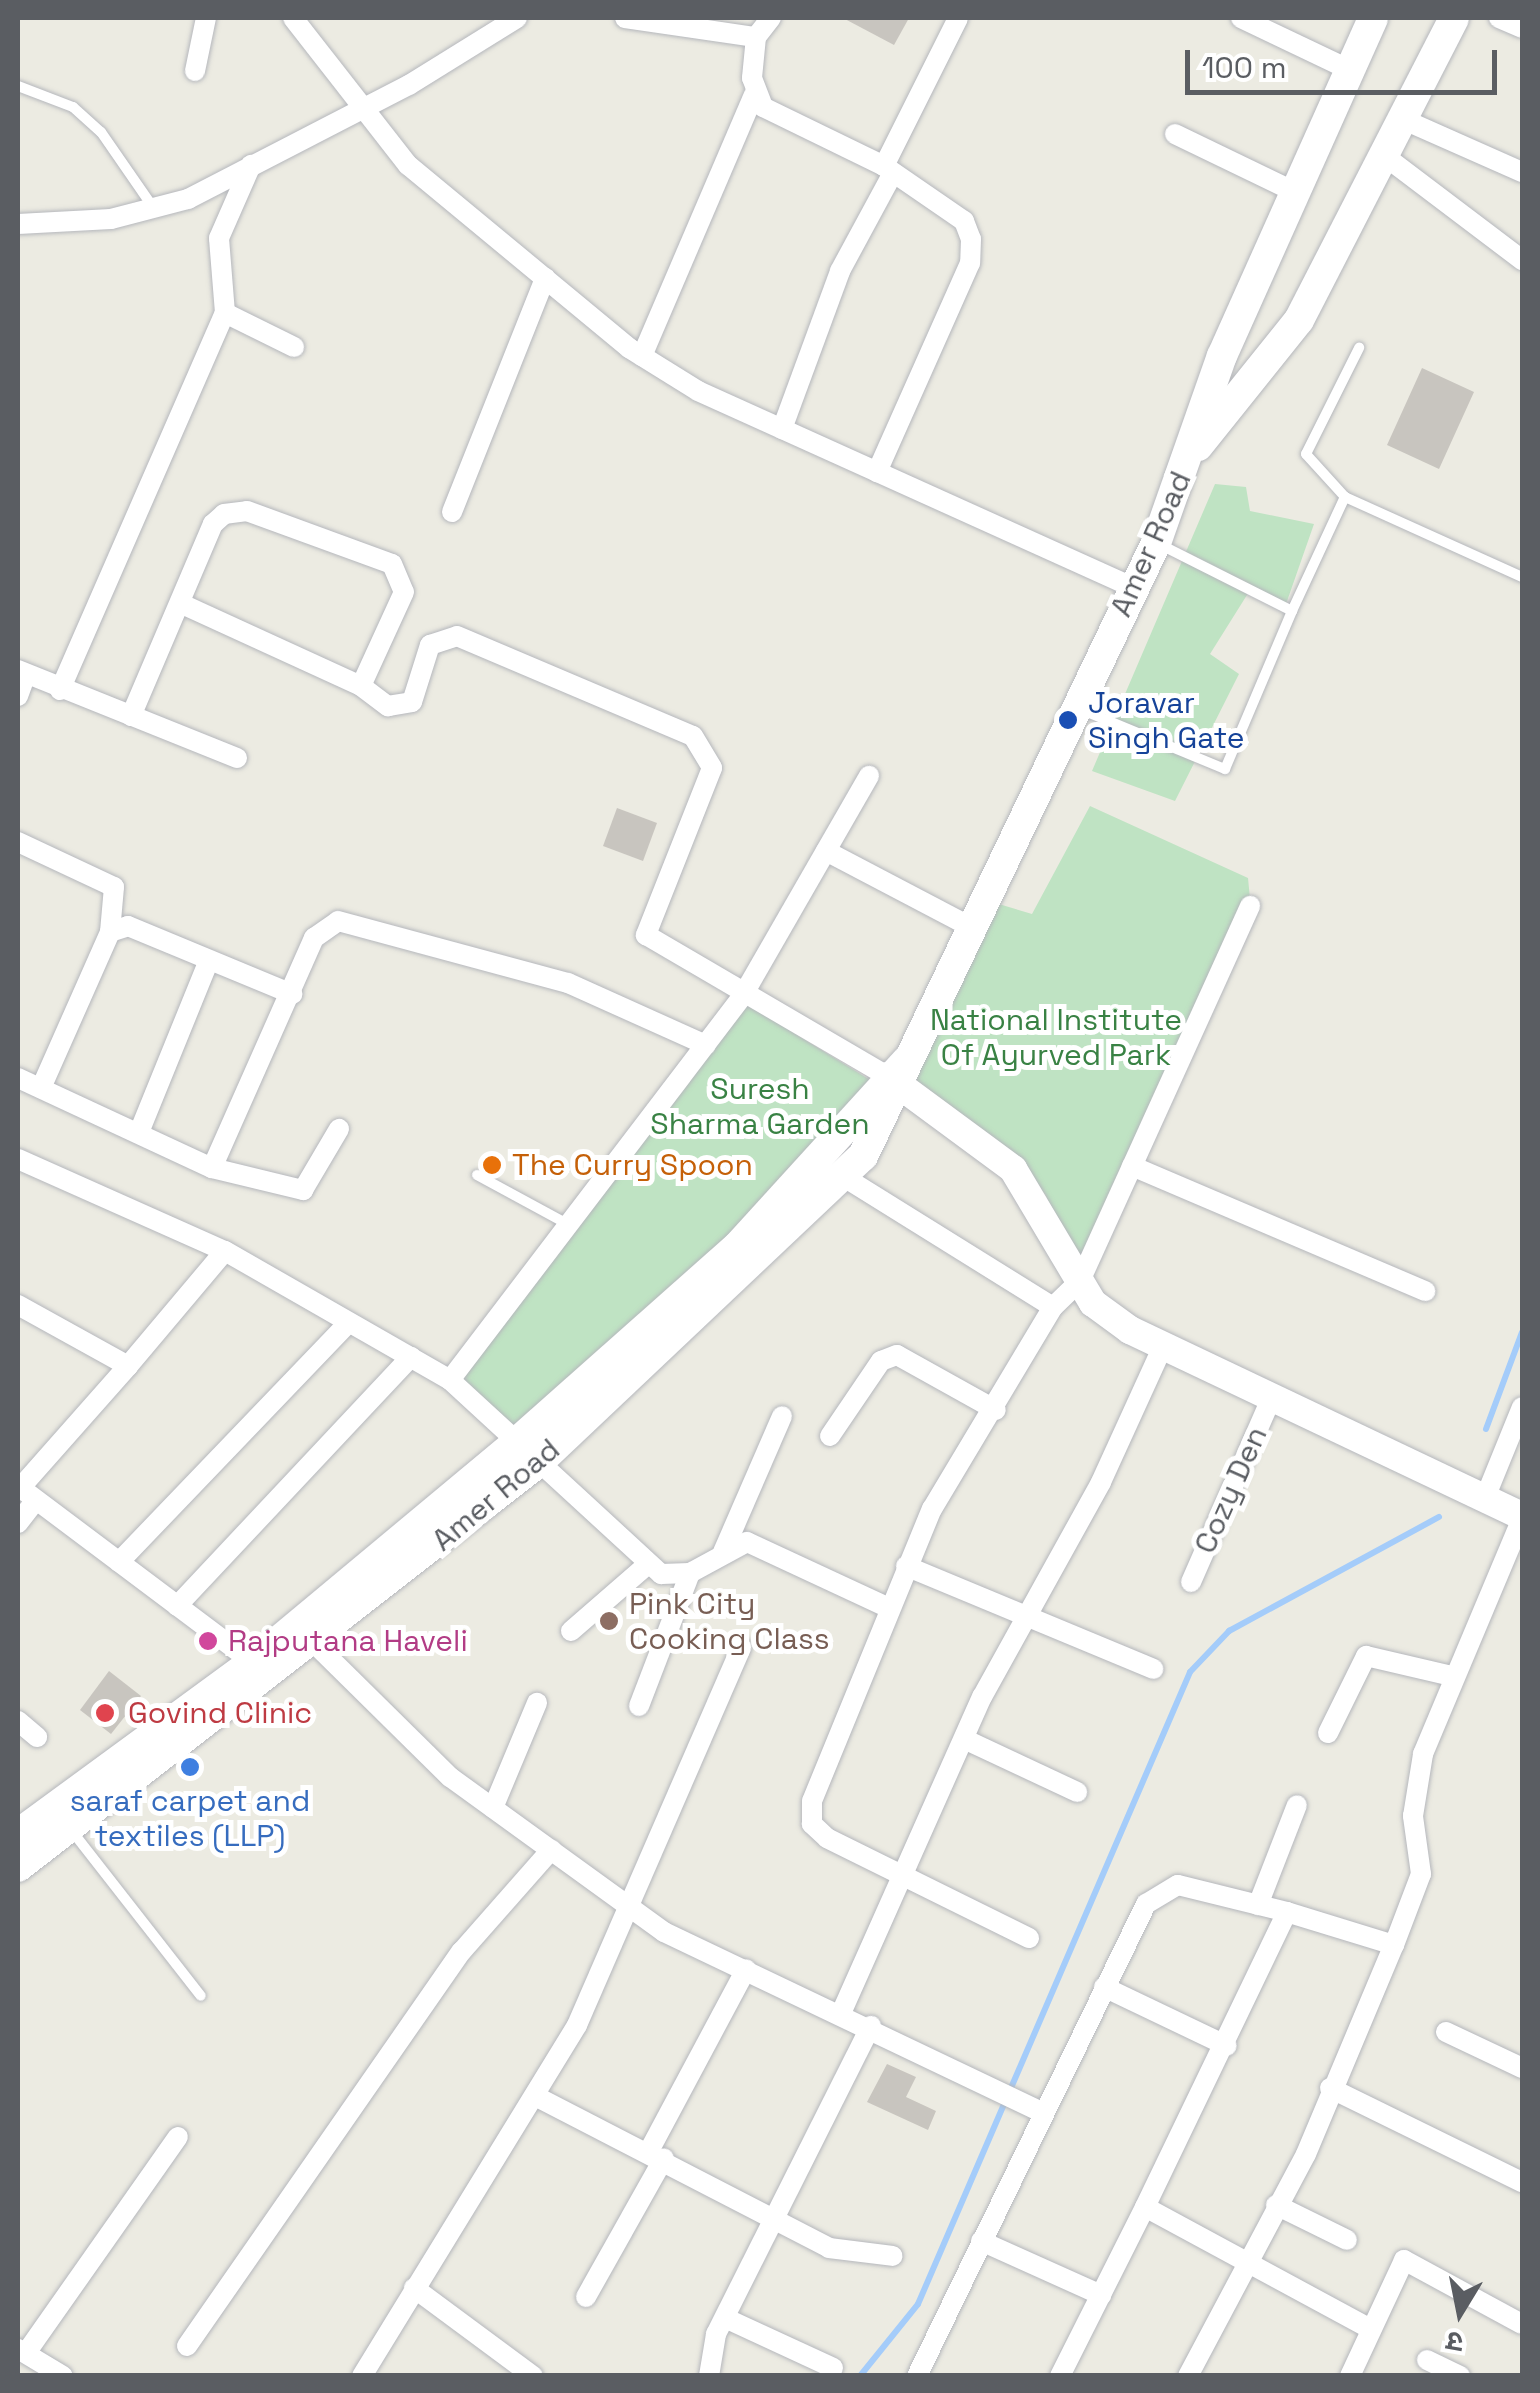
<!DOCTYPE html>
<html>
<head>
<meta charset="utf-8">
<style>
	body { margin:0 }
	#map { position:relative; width:1540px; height:2393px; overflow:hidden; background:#ecebe2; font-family:"Space Grotesk","Noto Sans Devanagari",sans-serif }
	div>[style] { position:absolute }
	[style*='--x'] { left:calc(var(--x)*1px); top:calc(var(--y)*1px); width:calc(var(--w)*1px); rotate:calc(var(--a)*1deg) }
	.green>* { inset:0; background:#bfe3c3 }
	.stream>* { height:6px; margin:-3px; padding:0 3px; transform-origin:3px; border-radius:3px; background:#a4ccfa }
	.building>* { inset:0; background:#c8c5bf }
	.roads { filter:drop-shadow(0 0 2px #b5b7bc) drop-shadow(0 0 2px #b5b7bc) }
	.service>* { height:10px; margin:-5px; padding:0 5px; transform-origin:5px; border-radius:5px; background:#fff }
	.minor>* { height:20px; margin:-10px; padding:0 10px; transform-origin:10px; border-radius:10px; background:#fff }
	.tertiary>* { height:28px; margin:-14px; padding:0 14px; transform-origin:14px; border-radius:14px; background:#fff }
	.secondary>* { height:30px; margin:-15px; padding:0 15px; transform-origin:15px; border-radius:15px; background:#fff }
	.dots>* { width:28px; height:28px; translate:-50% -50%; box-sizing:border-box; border:5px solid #fff; border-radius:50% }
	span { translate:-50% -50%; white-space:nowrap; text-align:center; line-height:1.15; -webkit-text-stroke:10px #fff; paint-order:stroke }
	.street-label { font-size:30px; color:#5a5d62 }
	.transit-label { font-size:30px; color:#164399 }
	.left { translate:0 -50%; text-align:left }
	.park-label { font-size:30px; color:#398244 }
	.food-label { font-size:30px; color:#c56008 }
	.education-label { font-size:30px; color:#785e54 }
	.hotel-label { font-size:30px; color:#b23c85 }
	.health-label { font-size:30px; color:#be3a42 }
	.shop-label { font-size:30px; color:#366cbe }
	.frame { position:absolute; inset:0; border:20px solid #5a5d62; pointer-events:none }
	.north { position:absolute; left:1410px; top:2263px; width:100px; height:100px; -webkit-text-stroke:8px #fff; paint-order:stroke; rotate:190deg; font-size:28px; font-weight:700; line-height:40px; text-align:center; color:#5a5d62 }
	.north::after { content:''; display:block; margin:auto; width:35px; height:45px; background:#5a5d62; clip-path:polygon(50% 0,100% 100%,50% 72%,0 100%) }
	.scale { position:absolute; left:1185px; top:50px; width:312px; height:45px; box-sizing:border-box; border:5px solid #5a5d62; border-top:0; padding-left:12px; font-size:30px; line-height:35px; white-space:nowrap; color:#5a5d62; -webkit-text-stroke:8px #fff; paint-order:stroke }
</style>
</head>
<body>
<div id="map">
	<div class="green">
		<div style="clip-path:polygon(1215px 484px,1246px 487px,1250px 511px,1314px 524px,1286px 604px,1252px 587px,1210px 654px,1239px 674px,1175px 801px,1092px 771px)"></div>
		<div style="clip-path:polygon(1090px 806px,1248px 878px,1250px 899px,1079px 1264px,1045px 1194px,909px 1074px,992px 902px,1032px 914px)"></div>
		<div style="clip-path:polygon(745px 1003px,875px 1083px,813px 1157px,516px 1434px,460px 1382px)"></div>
	</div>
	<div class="stream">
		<div style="--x:1486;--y:1429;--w:103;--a:-69.6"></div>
		<div style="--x:860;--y:2376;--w:92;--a:-51.1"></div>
		<div style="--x:918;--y:2304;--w:688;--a:-66.71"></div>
		<div style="--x:1190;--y:1672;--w:57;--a:-46.4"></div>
		<div style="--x:1229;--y:1631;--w:239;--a:-28.5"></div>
	</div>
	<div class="building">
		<div style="clip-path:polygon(843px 18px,909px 18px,894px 45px)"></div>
		<div style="clip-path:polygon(1422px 368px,1474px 392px,1439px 469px,1387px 445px)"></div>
		<div style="clip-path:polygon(617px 808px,657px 823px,643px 861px,603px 846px)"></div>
		<div style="clip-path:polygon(109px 1671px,141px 1696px,111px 1734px,80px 1710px)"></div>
		<div style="clip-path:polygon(887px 2064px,916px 2077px,906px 2097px,936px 2111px,928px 2130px,867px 2102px)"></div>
	</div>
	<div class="roads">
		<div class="service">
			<div style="--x:18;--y:86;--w:59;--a:20.9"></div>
			<div style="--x:73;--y:107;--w:38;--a:42"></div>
			<div style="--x:101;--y:132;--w:91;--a:55.3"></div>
			<div style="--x:1345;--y:497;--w:58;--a:-132.2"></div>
			<div style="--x:1306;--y:454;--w:119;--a:-63.4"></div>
			<div style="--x:1159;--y:544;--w:149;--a:26.7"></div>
			<div style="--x:1292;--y:611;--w:126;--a:-65.1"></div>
			<div style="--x:1345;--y:497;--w:194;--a:24.3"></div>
			<div style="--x:1080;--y:709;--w:157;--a:22.5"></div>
			<div style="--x:1225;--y:769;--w:172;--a:-67"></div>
			<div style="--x:477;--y:1175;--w:107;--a:28.5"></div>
			<div style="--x:72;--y:1831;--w:209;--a:52"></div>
		</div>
		<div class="minor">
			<div style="--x:293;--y:18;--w:187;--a:52"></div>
			<div style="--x:408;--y:165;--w:287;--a:39.6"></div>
			<div style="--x:629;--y:348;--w:81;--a:31.9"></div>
			<div style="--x:698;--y:391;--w:477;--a:24.3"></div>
			<div style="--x:625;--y:18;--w:132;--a:8.3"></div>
			<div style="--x:756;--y:37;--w:24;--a:-52"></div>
			<div style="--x:1241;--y:18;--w:121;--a:25.5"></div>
			<div style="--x:1499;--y:18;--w:25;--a:23"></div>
			<div style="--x:756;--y:37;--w:41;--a:95.6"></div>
			<div style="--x:752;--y:78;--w:31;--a:69"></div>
			<div style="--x:763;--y:107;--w:135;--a:26"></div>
			<div style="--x:884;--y:166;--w:97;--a:34.5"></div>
			<div style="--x:964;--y:221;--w:19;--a:69"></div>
			<div style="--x:971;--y:239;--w:24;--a:92"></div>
			<div style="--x:970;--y:263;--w:229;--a:114"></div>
			<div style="--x:195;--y:71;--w:54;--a:-78.3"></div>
			<div style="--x:1400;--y:118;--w:133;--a:23.9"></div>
			<div style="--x:1175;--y:134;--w:133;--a:25.8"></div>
			<div style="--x:1382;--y:154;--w:176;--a:37.1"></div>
			<div style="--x:884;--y:166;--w:165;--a:-63.4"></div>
			<div style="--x:18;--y:224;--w:93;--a:-3.1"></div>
			<div style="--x:111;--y:219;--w:80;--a:-14.6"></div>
			<div style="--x:188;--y:199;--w:249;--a:-27.3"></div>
			<div style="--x:409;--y:85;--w:127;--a:-31.8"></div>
			<div style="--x:225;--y:313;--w:77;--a:26.2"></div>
			<div style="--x:642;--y:356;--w:284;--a:-66.8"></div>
			<div style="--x:782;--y:429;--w:168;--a:-69.8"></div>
			<div style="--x:840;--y:271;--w:111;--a:-61.6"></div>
			<div style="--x:452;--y:512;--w:252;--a:-68.3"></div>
			<div style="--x:18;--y:670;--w:236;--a:21.9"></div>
			<div style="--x:361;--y:686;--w:34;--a:37"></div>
			<div style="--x:388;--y:706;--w:24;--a:-9"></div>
			<div style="--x:412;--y:702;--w:60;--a:-72.5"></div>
			<div style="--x:430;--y:645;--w:28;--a:-18"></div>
			<div style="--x:457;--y:636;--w:256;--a:23"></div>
			<div style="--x:693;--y:736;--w:37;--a:59"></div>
			<div style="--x:712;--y:768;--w:180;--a:111.6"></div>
			<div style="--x:646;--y:935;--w:279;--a:30.3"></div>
			<div style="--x:60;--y:690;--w:412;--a:-66.4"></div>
			<div style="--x:225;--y:313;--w:75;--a:-94.6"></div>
			<div style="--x:219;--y:238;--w:80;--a:-66.3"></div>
			<div style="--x:18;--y:696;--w:23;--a:-70"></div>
			<div style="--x:131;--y:716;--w:209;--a:-66.9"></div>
			<div style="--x:213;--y:524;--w:15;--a:-42"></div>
			<div style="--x:224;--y:514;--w:23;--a:-7"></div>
			<div style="--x:247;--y:511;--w:154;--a:20.1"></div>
			<div style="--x:392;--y:564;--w:30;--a:67"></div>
			<div style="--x:404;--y:592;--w:103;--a:114.6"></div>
			<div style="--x:361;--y:686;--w:197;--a:-155.4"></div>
			<div style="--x:18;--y:842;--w:106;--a:25.1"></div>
			<div style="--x:114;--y:887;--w:45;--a:95.1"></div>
			<div style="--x:826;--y:851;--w:164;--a:27.7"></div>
			<div style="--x:18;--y:1078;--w:214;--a:24.9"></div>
			<div style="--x:212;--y:1168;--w:252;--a:-66.1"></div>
			<div style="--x:314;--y:938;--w:29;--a:-35"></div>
			<div style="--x:338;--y:921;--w:238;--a:15.1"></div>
			<div style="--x:568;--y:983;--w:151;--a:24.2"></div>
			<div style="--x:41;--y:1088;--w:171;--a:-66.1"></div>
			<div style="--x:110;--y:932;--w:19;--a:-18"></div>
			<div style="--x:128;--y:926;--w:178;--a:22.5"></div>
			<div style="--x:140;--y:1130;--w:183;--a:-67.9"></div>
			<div style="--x:18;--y:1159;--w:227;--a:24"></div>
			<div style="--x:1132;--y:1166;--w:319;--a:23.1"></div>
			<div style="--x:212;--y:1168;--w:94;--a:13.6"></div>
			<div style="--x:303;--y:1190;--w:71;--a:-59.5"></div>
			<div style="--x:844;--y:1177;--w:246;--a:31.9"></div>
			<div style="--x:18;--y:1305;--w:126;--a:29"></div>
			<div style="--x:128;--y:1366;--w:163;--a:131.5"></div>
			<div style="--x:128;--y:1366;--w:150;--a:-49.9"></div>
			<div style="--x:225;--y:1251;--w:259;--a:29.8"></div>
			<div style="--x:450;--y:1380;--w:287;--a:42.6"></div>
			<div style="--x:661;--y:1574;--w:29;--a:-2"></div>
			<div style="--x:690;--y:1573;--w:65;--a:-28.5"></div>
			<div style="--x:747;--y:1542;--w:157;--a:24.9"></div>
			<div style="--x:450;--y:1380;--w:484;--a:-52.7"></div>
			<div style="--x:743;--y:995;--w:253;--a:-60.1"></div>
			<div style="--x:830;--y:1436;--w:91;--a:-55.8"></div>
			<div style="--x:881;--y:1361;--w:17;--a:-21"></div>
			<div style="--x:897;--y:1355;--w:113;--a:29.1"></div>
			<div style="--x:18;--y:1486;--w:303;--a:36.9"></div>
			<div style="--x:1485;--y:1498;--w:98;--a:-67.9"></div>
			<div style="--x:18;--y:1523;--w:29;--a:-52"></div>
			<div style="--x:723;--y:1552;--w:148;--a:-66.5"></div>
			<div style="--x:119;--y:1562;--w:332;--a:-46.2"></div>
			<div style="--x:906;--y:1566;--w:268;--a:22.6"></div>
			<div style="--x:1191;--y:1582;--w:202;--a:-66.4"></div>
			<div style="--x:177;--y:1606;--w:342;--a:-46.8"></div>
			<div style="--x:571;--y:1631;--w:101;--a:-41"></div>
			<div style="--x:314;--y:1643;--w:191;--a:44.6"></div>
			<div style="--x:450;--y:1777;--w:264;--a:35.9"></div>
			<div style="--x:664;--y:1932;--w:419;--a:25.5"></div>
			<div style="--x:639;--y:1706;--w:142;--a:-69"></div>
			<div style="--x:18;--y:1721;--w:25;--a:40"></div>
			<div style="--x:1328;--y:1733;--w:86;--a:-63.7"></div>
			<div style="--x:1366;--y:1656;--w:88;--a:13.1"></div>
			<div style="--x:964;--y:1739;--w:125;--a:25.1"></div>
			<div style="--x:493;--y:1808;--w:114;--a:-67.3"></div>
			<div style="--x:1258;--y:1905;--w:107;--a:-68.7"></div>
			<div style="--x:1029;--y:1938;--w:225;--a:-153.7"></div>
			<div style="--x:827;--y:1838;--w:21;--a:-137"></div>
			<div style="--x:812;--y:1824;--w:23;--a:-90"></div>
			<div style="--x:812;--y:1801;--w:316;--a:-67.7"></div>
			<div style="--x:932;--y:1509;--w:235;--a:-59.1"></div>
			<div style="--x:1053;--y:1307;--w:37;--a:-44"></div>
			<div style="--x:1080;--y:1281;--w:412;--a:-65.6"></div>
			<div style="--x:1394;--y:1945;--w:76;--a:-69.2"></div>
			<div style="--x:1421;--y:1874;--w:59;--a:-97.9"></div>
			<div style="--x:1413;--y:1816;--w:63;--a:-80.8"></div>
			<div style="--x:1423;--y:1754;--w:255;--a:-67.2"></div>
			<div style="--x:1104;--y:1987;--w:136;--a:25.6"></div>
			<div style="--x:842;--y:2011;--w:344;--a:-66"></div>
			<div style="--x:982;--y:1697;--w:246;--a:-61"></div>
			<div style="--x:1101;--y:1482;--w:149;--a:-65.5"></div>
			<div style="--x:1446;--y:2032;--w:84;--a:25.3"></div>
			<div style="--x:1330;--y:2088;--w:214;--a:26.1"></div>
			<div style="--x:535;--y:2096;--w:331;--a:27.3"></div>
			<div style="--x:829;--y:2248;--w:64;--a:7.1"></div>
			<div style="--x:649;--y:2151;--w:206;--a:-61.9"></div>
			<div style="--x:1276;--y:2205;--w:79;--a:26.2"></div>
			<div style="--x:981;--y:2241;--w:132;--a:24.2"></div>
			<div style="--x:414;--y:2288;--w:148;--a:36.5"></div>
			<div style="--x:586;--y:2297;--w:159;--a:-60.7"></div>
			<div style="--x:725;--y:2318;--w:119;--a:24.8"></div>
			<div style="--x:187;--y:2346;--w:481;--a:-55.2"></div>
			<div style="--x:462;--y:1951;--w:135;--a:-48.6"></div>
			<div style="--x:18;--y:2349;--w:52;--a:31"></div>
			<div style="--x:26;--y:2353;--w:264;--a:-54.9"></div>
			<div style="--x:1427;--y:2360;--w:37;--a:26"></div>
			<div style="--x:362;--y:2376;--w:412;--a:-58.5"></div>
			<div style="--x:577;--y:2025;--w:412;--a:-66.5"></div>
			<div style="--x:709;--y:2376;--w:43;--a:-80.5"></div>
			<div style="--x:716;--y:2334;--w:345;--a:-63.3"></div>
			<div style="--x:917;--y:2376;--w:525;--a:-64.12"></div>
			<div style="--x:1146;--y:1904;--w:37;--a:-31"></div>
			<div style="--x:1178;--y:1885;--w:112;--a:13.9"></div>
			<div style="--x:1287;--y:1912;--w:327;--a:115.7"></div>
			<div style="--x:1145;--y:2207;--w:257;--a:28.4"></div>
			<div style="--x:1060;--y:2376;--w:189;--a:-63.3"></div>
			<div style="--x:1188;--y:2376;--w:251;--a:-62"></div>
			<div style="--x:1306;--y:2154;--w:227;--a:-67.2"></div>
			<div style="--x:1394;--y:1945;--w:112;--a:-162.9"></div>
			<div style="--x:1350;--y:2376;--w:128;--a:-65"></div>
			<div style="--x:1404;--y:2260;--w:134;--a:28.5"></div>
		</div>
		<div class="tertiary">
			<div style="--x:887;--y:1076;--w:157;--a:36.4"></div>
			<div style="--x:1013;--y:1169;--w:156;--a:59.2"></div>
			<div style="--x:1093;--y:1303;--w:46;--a:36.1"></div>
			<div style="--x:1130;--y:1330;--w:434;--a:25.4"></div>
		</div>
		<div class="secondary">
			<div style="--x:1198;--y:446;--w:161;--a:-51.3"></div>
			<div style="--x:1299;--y:320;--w:339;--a:-62.8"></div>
			<div style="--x:18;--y:1834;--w:290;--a:-36.2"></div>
			<div style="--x:252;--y:1663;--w:345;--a:-39.8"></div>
			<div style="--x:517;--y:1442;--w:294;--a:-41.6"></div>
			<div style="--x:737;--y:1247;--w:251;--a:-47.7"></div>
			<div style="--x:18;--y:1867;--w:660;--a:-37.86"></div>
			<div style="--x:539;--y:1462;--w:446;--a:-43.4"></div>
			<div style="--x:863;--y:1156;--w:679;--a:-64.45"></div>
			<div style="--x:1156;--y:543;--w:198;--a:-70.6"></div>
			<div style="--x:1222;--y:356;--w:370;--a:-65.9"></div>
		</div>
	</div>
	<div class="dots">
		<div style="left:1068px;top:720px;background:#1a4fb4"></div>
		<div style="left:492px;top:1165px;background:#e8710a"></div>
		<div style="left:609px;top:1621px;background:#8d6e63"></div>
		<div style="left:208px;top:1641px;background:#d1479c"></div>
		<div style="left:105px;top:1713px;background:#e0444e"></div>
		<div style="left:190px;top:1767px;background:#3f7fe0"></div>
	</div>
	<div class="street-label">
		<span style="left:1151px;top:544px;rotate:-66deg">Amer Road</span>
		<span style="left:1231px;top:1490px;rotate:-66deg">Cozy Den</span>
		<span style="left:496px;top:1495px;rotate:-40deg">Amer Road</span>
	</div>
	<div class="transit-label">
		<span class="left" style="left:1088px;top:720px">Joravar<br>Singh Gate</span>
	</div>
	<div class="park-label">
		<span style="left:1056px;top:1037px">National Institute<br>Of Ayurved Park</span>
		<span style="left:760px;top:1106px">Suresh<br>Sharma Garden</span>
	</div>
	<div class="food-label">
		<span class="left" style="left:512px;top:1165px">The Curry Spoon</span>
	</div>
	<div class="education-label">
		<span class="left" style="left:629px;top:1621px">Pink City<br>Cooking Class</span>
	</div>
	<div class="hotel-label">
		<span class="left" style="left:228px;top:1641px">Rajputana Haveli</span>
	</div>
	<div class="health-label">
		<span class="left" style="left:128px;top:1713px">Govind Clinic</span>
	</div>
	<div class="shop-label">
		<span style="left:190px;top:1818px">saraf carpet and<br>textiles (LLP)</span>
	</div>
	<div class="frame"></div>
	<div class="north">उ</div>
	<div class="scale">100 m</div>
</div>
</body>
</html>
